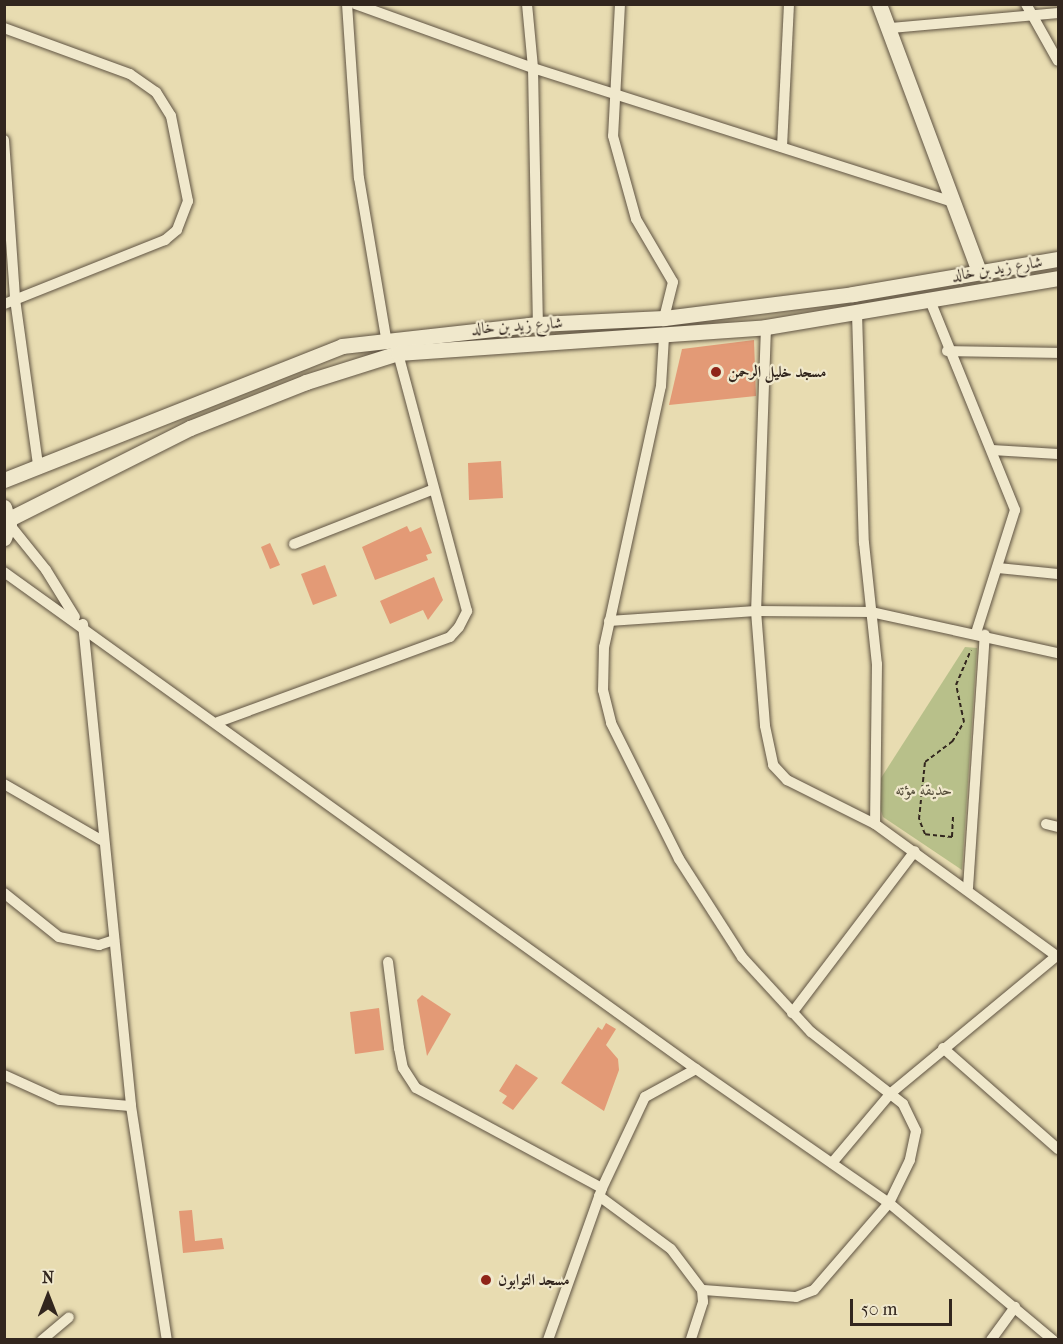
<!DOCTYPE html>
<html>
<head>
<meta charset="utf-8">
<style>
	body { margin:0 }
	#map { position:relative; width:1063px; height:1344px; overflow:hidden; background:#e8dcb1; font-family:"IM FELL French Canon",Amiri,serif }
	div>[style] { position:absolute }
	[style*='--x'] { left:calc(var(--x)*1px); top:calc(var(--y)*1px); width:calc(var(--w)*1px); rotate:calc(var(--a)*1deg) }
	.green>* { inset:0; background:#b8c08a }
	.building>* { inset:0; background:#e39a76 }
	.path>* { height:2px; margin-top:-1px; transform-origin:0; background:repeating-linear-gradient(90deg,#32261e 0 4.5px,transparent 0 7.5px) }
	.roads { filter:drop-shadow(0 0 2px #605443) drop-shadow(0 0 2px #605443) }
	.street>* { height:10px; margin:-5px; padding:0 5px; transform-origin:5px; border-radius:5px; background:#f0e8cc }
	.secondary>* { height:15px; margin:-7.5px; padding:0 7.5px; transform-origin:7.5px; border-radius:7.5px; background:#f0e8cc }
	.dots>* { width:16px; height:16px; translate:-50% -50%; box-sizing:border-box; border:3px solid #f0e8cc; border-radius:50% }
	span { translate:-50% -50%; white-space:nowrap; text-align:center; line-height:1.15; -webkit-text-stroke:4.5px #f0e8cc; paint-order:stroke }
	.street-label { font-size:16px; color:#32261e }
	.poi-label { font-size:16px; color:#32261e; font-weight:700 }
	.left { translate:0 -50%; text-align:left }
	.park-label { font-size:16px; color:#544c39; font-style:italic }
	.frame { position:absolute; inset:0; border:6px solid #32261e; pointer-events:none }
	.north { position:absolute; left:18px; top:1266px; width:60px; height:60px; -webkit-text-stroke:4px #f0e8cc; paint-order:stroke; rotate:0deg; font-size:16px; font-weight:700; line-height:24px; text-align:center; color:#32261e }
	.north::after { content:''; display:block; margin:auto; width:21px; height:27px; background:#32261e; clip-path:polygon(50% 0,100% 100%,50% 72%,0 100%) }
	.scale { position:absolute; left:850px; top:1299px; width:102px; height:27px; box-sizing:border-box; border:3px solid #32261e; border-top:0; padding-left:8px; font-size:18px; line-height:21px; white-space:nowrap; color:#32261e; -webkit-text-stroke:4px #f0e8cc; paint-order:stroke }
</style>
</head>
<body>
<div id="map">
	<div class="green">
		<div style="clip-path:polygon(965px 647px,977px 648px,962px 870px,883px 817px,880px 808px,881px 778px)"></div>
	</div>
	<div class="building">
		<div style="clip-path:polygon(754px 340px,756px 396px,669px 405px,682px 349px)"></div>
		<div style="clip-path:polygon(501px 461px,503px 498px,469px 500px,468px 463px)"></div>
		<div style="clip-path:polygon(407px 526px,410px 532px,421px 527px,432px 553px,426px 555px,428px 560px,375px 580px,362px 547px)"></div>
		<div style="clip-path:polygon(270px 543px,280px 565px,270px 569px,261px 547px)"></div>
		<div style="clip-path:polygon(325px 565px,337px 596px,313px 605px,301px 574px)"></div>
		<div style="clip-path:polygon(434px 577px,443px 600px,428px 620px,423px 610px,390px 624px,380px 601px)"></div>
		<div style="clip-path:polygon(422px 995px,451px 1014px,427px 1056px,417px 1000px)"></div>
		<div style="clip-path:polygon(379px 1008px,384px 1050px,355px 1054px,350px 1012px)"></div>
		<div style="clip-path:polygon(606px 1023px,616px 1029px,606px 1045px,618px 1059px,619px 1070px,604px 1111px,561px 1083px,598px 1027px,602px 1030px)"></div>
		<div style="clip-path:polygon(516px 1064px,538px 1078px,513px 1110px,502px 1103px,507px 1096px,499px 1091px)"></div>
		<div style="clip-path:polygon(192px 1210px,195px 1241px,222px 1238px,224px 1249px,183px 1253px,179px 1211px)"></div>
	</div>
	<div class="path">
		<div style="--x:953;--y:817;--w:20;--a:93"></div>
		<div style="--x:952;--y:837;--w:27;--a:-174"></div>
		<div style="--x:925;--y:834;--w:16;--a:-112"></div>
		<div style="--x:919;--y:819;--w:57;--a:-84"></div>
		<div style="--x:925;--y:762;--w:34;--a:-37"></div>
		<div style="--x:952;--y:742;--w:23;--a:-59"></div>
		<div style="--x:964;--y:722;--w:38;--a:-102"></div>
		<div style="--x:956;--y:685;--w:38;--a:-67"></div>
	</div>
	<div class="roads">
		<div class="street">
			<div style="--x:347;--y:4;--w:174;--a:86.1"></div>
			<div style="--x:359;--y:178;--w:162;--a:80.4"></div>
			<div style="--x:355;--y:4;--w:189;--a:19.8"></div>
			<div style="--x:533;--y:68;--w:439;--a:17.7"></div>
			<div style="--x:527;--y:4;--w:64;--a:84.6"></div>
			<div style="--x:533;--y:68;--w:256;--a:88.9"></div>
			<div style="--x:620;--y:4;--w:132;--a:93"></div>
			<div style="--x:613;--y:136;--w:86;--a:74.5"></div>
			<div style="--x:636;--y:219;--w:73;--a:59.6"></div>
			<div style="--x:673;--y:282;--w:37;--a:104"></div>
			<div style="--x:1026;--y:4;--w:65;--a:60.7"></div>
			<div style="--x:4;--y:28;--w:134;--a:20.1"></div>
			<div style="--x:130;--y:74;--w:32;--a:35"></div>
			<div style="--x:156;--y:92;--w:28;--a:58"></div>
			<div style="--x:171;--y:116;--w:87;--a:78.7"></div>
			<div style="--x:188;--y:201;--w:31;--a:111"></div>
			<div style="--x:177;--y:230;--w:16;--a:140"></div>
			<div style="--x:165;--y:240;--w:173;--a:158.3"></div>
			<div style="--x:891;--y:28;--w:168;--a:-5.1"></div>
			<div style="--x:4;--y:140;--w:159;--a:86"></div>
			<div style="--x:15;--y:299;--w:167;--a:82.1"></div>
			<div style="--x:782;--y:147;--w:143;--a:-87.2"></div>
			<div style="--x:929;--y:298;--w:229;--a:67.9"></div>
			<div style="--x:1015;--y:510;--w:129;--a:107.6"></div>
			<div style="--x:857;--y:313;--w:230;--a:88.3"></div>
			<div style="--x:864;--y:543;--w:122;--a:83.9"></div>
			<div style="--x:877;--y:664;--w:160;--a:90.7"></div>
			<div style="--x:766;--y:327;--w:284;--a:92"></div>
			<div style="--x:756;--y:611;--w:115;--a:85.5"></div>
			<div style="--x:765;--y:726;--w:40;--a:78"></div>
			<div style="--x:773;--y:765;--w:21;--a:47"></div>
			<div style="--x:787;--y:780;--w:98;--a:26.6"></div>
			<div style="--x:875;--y:824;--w:226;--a:36"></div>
			<div style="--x:664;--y:337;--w:49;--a:93.5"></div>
			<div style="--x:661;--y:386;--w:267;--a:102.3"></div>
			<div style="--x:604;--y:647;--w:43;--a:91.3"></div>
			<div style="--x:603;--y:690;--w:34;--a:76"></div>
			<div style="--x:611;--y:723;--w:152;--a:63.4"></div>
			<div style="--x:679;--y:859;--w:117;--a:57.3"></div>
			<div style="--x:742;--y:957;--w:102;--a:47.4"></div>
			<div style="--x:811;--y:1032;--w:117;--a:38"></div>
			<div style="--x:903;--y:1104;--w:30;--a:64"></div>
			<div style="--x:916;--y:1131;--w:30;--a:102"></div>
			<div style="--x:910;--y:1160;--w:48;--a:116"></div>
			<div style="--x:889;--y:1203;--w:115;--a:130.8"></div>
			<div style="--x:814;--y:1290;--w:19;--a:159"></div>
			<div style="--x:796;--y:1297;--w:94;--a:-175.7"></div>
			<div style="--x:947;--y:351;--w:111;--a:1"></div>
			<div style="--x:992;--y:450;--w:66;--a:3.5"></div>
			<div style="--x:9;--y:524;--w:59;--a:51.2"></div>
			<div style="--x:46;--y:570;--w:55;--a:58.3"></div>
			<div style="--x:294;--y:544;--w:150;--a:-21.4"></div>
			<div style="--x:998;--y:568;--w:60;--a:5.7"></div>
			<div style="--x:4;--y:572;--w:852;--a:35.69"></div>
			<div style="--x:609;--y:621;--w:147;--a:-3.9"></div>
			<div style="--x:756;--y:611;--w:115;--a:0.5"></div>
			<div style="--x:871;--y:612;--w:191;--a:12.4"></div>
			<div style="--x:83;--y:624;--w:484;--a:84.3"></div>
			<div style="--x:131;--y:1106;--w:237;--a:81.3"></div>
			<div style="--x:218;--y:722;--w:247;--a:-20.1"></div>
			<div style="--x:450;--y:637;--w:13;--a:-48"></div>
			<div style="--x:459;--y:627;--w:18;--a:-63"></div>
			<div style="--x:467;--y:611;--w:267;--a:-105"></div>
			<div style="--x:4;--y:784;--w:112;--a:30"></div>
			<div style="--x:1046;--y:824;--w:12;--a:14"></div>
			<div style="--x:968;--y:888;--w:254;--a:-86.2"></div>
			<div style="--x:4;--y:893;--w:70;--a:38.7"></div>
			<div style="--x:59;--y:937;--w:41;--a:11.3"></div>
			<div style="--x:99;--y:945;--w:16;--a:-18"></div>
			<div style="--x:388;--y:962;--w:87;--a:82.7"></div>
			<div style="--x:399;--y:1048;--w:20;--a:79"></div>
			<div style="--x:403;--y:1068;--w:24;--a:57"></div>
			<div style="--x:416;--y:1088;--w:211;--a:28.3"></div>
			<div style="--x:792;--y:1013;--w:203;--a:-52.8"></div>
			<div style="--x:943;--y:1048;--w:153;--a:41.3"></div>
			<div style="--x:4;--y:1075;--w:60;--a:24.4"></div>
			<div style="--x:59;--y:1100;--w:72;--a:4.8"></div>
			<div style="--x:832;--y:1163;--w:92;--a:-49.9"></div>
			<div style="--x:891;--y:1093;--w:217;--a:-39.6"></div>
			<div style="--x:599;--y:1196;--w:89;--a:36.4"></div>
			<div style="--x:671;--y:1249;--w:51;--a:52.9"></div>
			<div style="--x:702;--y:1290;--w:12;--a:85"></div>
			<div style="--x:703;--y:1302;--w:40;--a:108"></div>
			<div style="--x:42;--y:1340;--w:35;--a:-40"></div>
			<div style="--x:548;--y:1340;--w:161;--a:-70.4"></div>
			<div style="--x:602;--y:1188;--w:101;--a:-64.7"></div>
			<div style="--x:645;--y:1097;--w:58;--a:-28.8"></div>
			<div style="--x:696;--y:1069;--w:235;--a:34.8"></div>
			<div style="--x:889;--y:1203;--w:214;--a:39.9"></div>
			<div style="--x:991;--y:1340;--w:41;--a:-54"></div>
		</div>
		<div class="secondary">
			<div style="--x:879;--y:4;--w:283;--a:69.5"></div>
			<div style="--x:4;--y:480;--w:364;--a:-21.6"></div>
			<div style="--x:342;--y:346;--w:197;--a:-6.4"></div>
			<div style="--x:538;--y:324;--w:126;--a:-2.7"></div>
			<div style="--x:664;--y:318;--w:191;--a:-7.2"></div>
			<div style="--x:853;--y:294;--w:208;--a:-9.7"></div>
			<div style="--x:4;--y:507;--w:18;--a:74"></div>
			<div style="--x:9;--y:524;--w:15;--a:110"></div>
			<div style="--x:9;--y:519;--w:203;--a:-26.7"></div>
			<div style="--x:190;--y:428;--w:125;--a:-21.6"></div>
			<div style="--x:306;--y:382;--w:96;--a:-17.5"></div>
			<div style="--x:398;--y:353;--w:369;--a:-4"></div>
			<div style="--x:766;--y:327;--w:296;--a:-9.5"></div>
		</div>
	</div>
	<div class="dots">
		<div style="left:716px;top:372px;background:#8f2418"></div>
		<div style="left:486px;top:1280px;background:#8f2418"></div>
	</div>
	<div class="street-label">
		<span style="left:997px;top:269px;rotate:-9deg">شارع زيد بن خالد</span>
		<span style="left:517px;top:326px;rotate:-4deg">شارع زيد بن خالد</span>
	</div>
	<div class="poi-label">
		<span class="left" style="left:728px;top:372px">مسجد خليل الرحمن</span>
		<span class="left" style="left:498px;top:1280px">مسجد التوابون</span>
	</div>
	<div class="park-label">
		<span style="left:924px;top:790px">حديقه مؤته</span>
	</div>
	<div class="frame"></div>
	<div class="north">N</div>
	<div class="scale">50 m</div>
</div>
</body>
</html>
